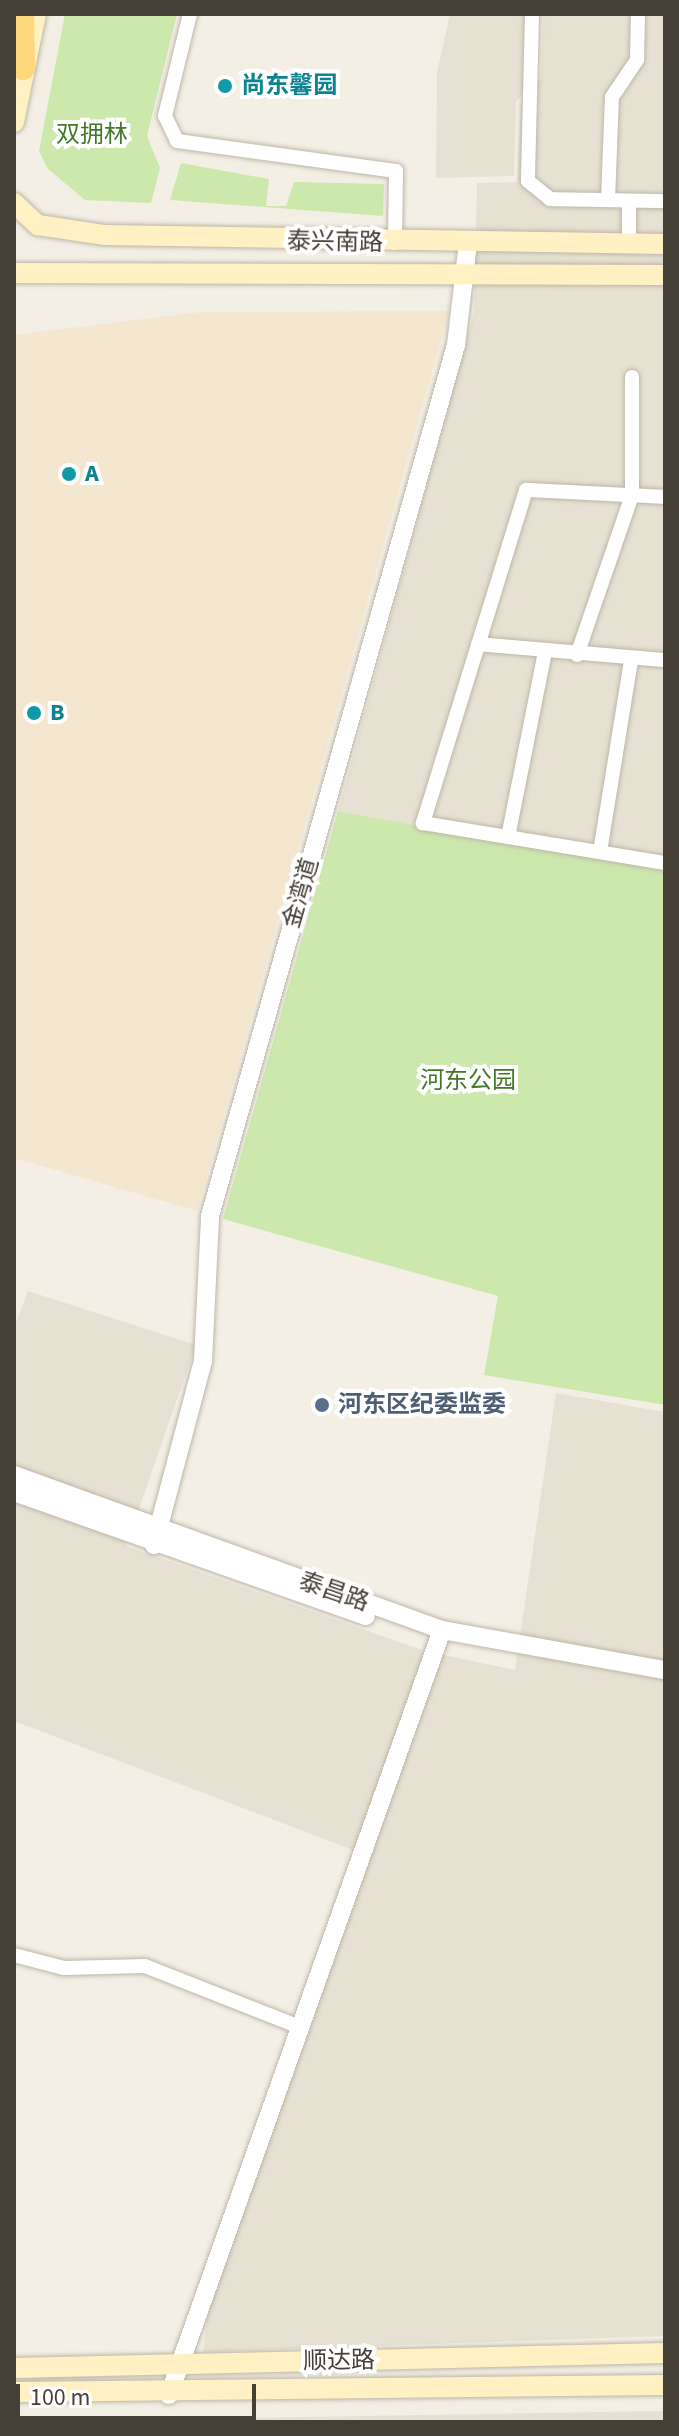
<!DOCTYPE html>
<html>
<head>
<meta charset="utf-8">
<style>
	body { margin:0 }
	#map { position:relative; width:679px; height:2436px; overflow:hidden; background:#f3efe5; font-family:"Source Sans 3","Noto Sans SC",sans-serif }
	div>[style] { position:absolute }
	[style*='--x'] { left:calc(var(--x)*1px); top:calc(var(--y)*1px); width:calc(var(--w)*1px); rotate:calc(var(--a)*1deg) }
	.residential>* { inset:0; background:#e7e1d3 }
	.commercial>* { inset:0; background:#f5e6d0 }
	.education>* { inset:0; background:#ece4cf }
	.green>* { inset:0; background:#cce8ad }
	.roads { filter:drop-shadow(0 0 2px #beb7a8) drop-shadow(0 0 2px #beb7a8) }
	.minor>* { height:14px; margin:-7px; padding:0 7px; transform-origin:7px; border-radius:7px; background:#fff }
	.tertiary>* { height:18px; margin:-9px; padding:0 9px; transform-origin:9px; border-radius:9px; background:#fff }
	.secondary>* { height:20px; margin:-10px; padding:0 10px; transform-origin:10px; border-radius:10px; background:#fff1c3 }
	.trunk>* { height:24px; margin:-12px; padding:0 12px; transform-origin:12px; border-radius:12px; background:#ffd87b }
	.dots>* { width:22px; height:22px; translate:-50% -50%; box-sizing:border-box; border:4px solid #fff; border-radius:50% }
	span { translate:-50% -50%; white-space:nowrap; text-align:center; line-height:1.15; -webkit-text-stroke:8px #fff; paint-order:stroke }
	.culture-label { font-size:24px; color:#0d838f; font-weight:700 }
	.left { translate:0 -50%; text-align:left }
	.park-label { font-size:24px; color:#447728 }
	.street-label { font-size:24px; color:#453f35 }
	.service-label { font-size:24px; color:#4e5e75; font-weight:700 }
	.frame { position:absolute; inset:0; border:16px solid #453f35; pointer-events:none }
	.scale { position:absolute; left:16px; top:2384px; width:240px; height:36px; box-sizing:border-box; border:4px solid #453f35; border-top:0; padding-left:10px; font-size:24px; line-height:28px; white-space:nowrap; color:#453f35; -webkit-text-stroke:6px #fff; paint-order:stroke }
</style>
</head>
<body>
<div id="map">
	<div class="residential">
		<div style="clip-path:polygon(450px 14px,537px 14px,536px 77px,516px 102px,514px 176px,436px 178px,437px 72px)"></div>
		<div style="clip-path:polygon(543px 14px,665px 14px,665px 871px,338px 811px,474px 312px,477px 183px,517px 182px,521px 105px,541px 78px)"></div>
		<div style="clip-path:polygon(28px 1291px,196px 1345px,126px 1546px,425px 1651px,515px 1670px,556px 1393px,665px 1412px,665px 2336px,203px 2352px,218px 2231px,356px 1851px,14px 1721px,14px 1328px)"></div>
		<div style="clip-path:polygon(665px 2411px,665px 2422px,242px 2422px,242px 2418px)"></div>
	</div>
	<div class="commercial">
		<div style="clip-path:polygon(449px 311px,197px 1211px,14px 1158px,14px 335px,201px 312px)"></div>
	</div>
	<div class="education">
		<div style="clip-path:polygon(242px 2418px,242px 2422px,82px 2422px,92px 2421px)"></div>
	</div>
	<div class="green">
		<div style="clip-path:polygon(65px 14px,177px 14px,147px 136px,160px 168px,151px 203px,85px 200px,48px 169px,39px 151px)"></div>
		<div style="clip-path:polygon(181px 163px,269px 179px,266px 206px,286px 206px,294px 182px,384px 184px,383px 216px,170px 200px)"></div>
		<div style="clip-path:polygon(338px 811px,665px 871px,665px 1405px,484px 1375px,498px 1296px,223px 1219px)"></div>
	</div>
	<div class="roads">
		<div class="minor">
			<div style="--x:190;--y:14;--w:105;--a:103.8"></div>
			<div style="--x:165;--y:116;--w:28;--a:64"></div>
			<div style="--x:177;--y:141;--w:221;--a:7.8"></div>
			<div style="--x:396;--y:171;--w:72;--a:90.8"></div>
			<div style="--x:532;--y:14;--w:167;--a:91.4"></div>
			<div style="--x:528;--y:181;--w:28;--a:39"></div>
			<div style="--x:550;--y:199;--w:115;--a:1"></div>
			<div style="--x:608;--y:200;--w:103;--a:-87.8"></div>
			<div style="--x:612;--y:97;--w:45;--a:-56"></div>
			<div style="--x:637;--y:60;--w:46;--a:-88.8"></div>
			<div style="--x:629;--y:244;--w:43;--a:-90"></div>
			<div style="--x:665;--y:497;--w:139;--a:-177.1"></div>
			<div style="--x:526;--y:490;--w:349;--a:107.2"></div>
			<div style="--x:423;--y:823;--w:245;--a:9.4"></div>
			<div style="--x:478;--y:644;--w:188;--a:4.9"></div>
			<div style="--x:577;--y:655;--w:169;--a:-71"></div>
			<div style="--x:632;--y:495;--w:118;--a:-90"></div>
			<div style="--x:508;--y:837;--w:190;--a:-78.7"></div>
			<div style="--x:600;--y:852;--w:194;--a:-80.8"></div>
			<div style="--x:14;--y:1955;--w:52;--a:14.6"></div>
			<div style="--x:64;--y:1968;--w:81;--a:-1.4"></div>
			<div style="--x:145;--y:1966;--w:169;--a:21.5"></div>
		</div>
		<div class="tertiary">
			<div style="--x:14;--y:1475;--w:455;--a:19.9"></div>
			<div style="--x:442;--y:1630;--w:227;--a:10.2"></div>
			<div style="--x:14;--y:1492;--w:373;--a:19.4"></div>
			<div style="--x:154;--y:1545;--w:190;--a:-75.1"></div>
			<div style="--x:203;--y:1361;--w:145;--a:-87.2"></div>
			<div style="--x:210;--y:1216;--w:905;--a:-74.23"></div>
			<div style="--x:456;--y:345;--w:103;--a:-83.3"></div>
			<div style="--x:169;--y:2395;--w:812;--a:-70.36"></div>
		</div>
		<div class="secondary">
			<div style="--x:14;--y:122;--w:110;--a:-78.5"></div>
			<div style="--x:14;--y:203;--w:33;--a:43"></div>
			<div style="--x:38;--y:225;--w:68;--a:8.5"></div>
			<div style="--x:105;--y:235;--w:560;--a:0.92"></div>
			<div style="--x:14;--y:273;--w:651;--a:0.18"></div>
			<div style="--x:14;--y:2368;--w:651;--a:-1.32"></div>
			<div style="--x:14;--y:2392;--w:651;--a:-0.62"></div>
		</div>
		<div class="trunk">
			<div style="--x:22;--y:14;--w:54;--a:88.9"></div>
		</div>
	</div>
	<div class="dots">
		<div style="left:225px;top:86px;background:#0f9aa8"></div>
		<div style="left:69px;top:474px;background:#0f9aa8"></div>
		<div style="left:34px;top:713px;background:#0f9aa8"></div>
		<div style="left:322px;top:1405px;background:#5c6f8a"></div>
	</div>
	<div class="culture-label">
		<span class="left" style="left:241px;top:86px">尚东馨园</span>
		<span class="left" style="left:85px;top:474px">A</span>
		<span class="left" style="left:50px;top:713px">B</span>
	</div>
	<div class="park-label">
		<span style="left:92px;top:135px">双拥林</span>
		<span style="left:468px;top:1081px">河东公园</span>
	</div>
	<div class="street-label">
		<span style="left:335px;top:242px;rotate:1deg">泰兴南路</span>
		<span style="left:301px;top:893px;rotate:-74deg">金湾道</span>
		<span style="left:334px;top:1592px;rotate:19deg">泰昌路</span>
		<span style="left:339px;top:2361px;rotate:-1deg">顺达路</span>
	</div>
	<div class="service-label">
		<span class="left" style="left:338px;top:1405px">河东区纪委监委</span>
	</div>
	<div class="frame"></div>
	<div class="scale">100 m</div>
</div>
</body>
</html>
